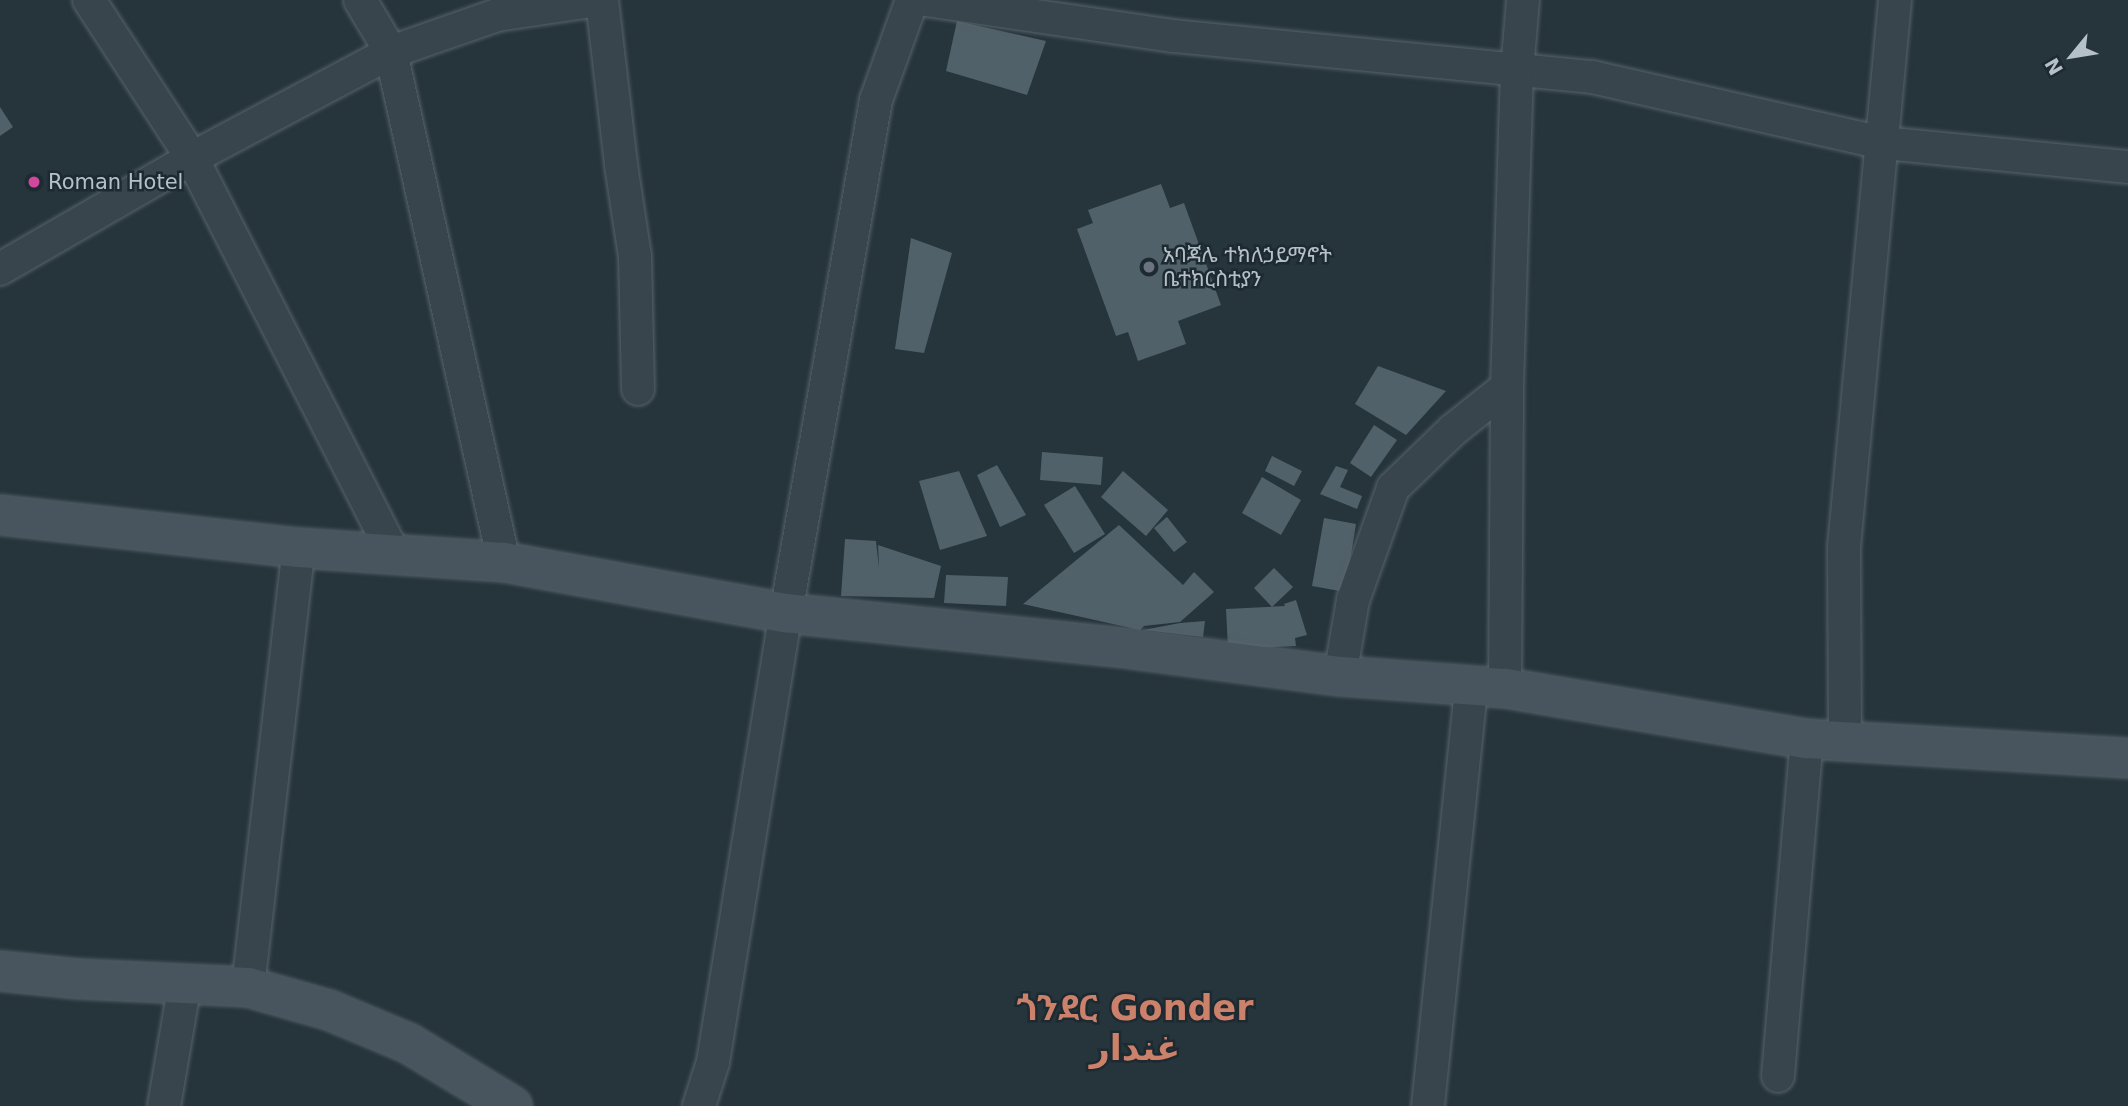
<!DOCTYPE html>
<html>
<head>
<meta charset="utf-8">
<style>
	body { margin:0 }
	#map { position:relative; width:2128px; height:1106px; overflow:hidden; background:#26343c; font-family:"DejaVu Sans",Vazirmatn,"Noto Sans Ethiopic",sans-serif }
	div>[style] { position:absolute }
	[style*='--x'] { left:calc(var(--x)*1px); top:calc(var(--y)*1px); width:calc(var(--w)*1px); rotate:calc(var(--a)*1deg) }
	.building>* { inset:0; background:#516169 }
	.roads { filter:drop-shadow(0 0 2px #57636a) drop-shadow(0 0 2px #57636a) }
	.street>* { height:32px; margin:-16px; padding:0 16px; transform-origin:16px; border-radius:16px; background:#39454c }
	.secondary>* { height:38px; margin:-19px; padding:0 19px; transform-origin:19px; border-radius:19px; background:#48555f }
	.dots>* { width:19px; height:19px; translate:-50% -50%; box-sizing:border-box; border:4px solid #1e2a31; border-radius:50% }
	span { translate:-50% -50%; white-space:nowrap; text-align:center; line-height:1.15; -webkit-text-stroke:5px #1e2a31; paint-order:stroke }
	.poi-label { font-size:21px; color:#b5c0c7 }
	.left { translate:0 -50%; text-align:left }
	.town-label { font-size:35px; color:#cc816b; font-weight:700 }
	.north { position:absolute; left:2037px; top:21px; width:70px; height:70px; -webkit-text-stroke:5px #1e2a31; paint-order:stroke; rotate:240deg; font-size:19px; font-weight:700; line-height:28px; text-align:center; color:#b5c0c7 }
	.north::after { content:''; display:block; margin:auto; width:24px; height:32px; background:#b5c0c7; clip-path:polygon(50% 0,100% 100%,50% 72%,0 100%) }
</style>
</head>
<body>
<div id="map">
	<div class="building">
		<div style="clip-path:polygon(957px 21px,1046px 41px,1027px 95px,946px 71px)"></div>
		<div style="clip-path:polygon(0 107px,13px 127px,0 136px)"></div>
		<div style="clip-path:polygon(1161px 184px,1170px 208px,1184px 203px,1221px 305px,1178px 321px,1186px 344px,1138px 361px,1128px 332px,1116px 336px,1077px 229px,1093px 223px,1088px 210px)"></div>
		<div style="clip-path:polygon(911px 238px,952px 253px,924px 353px,895px 349px)"></div>
		<div style="clip-path:polygon(1378px 366px,1446px 391px,1406px 435px,1355px 404px)"></div>
		<div style="clip-path:polygon(1374px 425px,1397px 440px,1371px 477px,1350px 463px)"></div>
		<div style="clip-path:polygon(1042px 452px,1103px 457px,1101px 485px,1040px 480px)"></div>
		<div style="clip-path:polygon(1272px 456px,1302px 471px,1294px 486px,1265px 471px)"></div>
		<div style="clip-path:polygon(997px 465px,1026px 515px,1000px 527px,977px 475px)"></div>
		<div style="clip-path:polygon(1336px 466px,1348px 470px,1340px 487px,1362px 496px,1357px 509px,1320px 494px)"></div>
		<div style="clip-path:polygon(959px 471px,987px 536px,940px 550px,919px 481px)"></div>
		<div style="clip-path:polygon(1123px 471px,1168px 510px,1146px 536px,1101px 497px)"></div>
		<div style="clip-path:polygon(1262px 477px,1301px 500px,1281px 535px,1242px 513px)"></div>
		<div style="clip-path:polygon(1075px 486px,1105px 534px,1074px 553px,1044px 505px)"></div>
		<div style="clip-path:polygon(1167px 517px,1187px 542px,1174px 552px,1154px 528px)"></div>
		<div style="clip-path:polygon(1324px 518px,1356px 524px,1345px 592px,1312px 586px)"></div>
		<div style="clip-path:polygon(1119px 525px,1183px 585px,1194px 572px,1214px 592px,1180px 622px,1144px 626px,1140px 630px,1023px 604px)"></div>
		<div style="clip-path:polygon(845px 539px,876px 541px,879px 568px,878px 545px,941px 566px,934px 598px,841px 596px)"></div>
		<div style="clip-path:polygon(1274px 568px,1293px 587px,1272px 607px,1254px 588px)"></div>
		<div style="clip-path:polygon(946px 575px,1008px 577px,1006px 606px,944px 603px)"></div>
		<div style="clip-path:polygon(1296px 600px,1307px 635px,1295px 638px,1296px 646px,1228px 649px,1226px 609px,1285px 606px,1284px 604px)"></div>
		<div style="clip-path:polygon(1205px 621px,1203px 637px,1143px 630px,1180px 623px)"></div>
	</div>
	<div class="roads">
		<div class="street">
			<div style="--x:89;--y:0;--w:189;--a:56.9"></div>
			<div style="--x:192;--y:158;--w:442;--a:63"></div>
			<div style="--x:360;--y:0;--w:61;--a:59.2"></div>
			<div style="--x:391;--y:52;--w:522;--a:77.51"></div>
			<div style="--x:602;--y:0;--w:166;--a:83.4"></div>
			<div style="--x:621;--y:165;--w:92;--a:81.3"></div>
			<div style="--x:635;--y:256;--w:133;--a:88.7"></div>
			<div style="--x:926;--y:0;--w:250;--a:8.3"></div>
			<div style="--x:1173;--y:36;--w:421;--a:5.6"></div>
			<div style="--x:1592;--y:77;--w:298;--a:12.8"></div>
			<div style="--x:1883;--y:143;--w:246;--a:5.6"></div>
			<div style="--x:0;--y:269;--w:222;--a:-30"></div>
			<div style="--x:192;--y:158;--w:225;--a:-28"></div>
			<div style="--x:391;--y:52;--w:112;--a:-19.2"></div>
			<div style="--x:497;--y:15;--w:101;--a:-8.5"></div>
			<div style="--x:1340;--y:676;--w:77;--a:-80.3"></div>
			<div style="--x:1353;--y:600;--w:119;--a:-70.3"></div>
			<div style="--x:1393;--y:488;--w:83;--a:-44"></div>
			<div style="--x:1453;--y:430;--w:69;--a:-38.5"></div>
			<div style="--x:1505;--y:688;--w:301;--a:-89.6"></div>
			<div style="--x:1507;--y:387;--w:316;--a:-88.2"></div>
			<div style="--x:1517;--y:71;--w:71;--a:-85.2"></div>
			<div style="--x:1845;--y:742;--w:195;--a:-90.3"></div>
			<div style="--x:1844;--y:547;--w:549;--a:-84.67"></div>
			<div style="--x:248;--y:987;--w:442;--a:-83.4"></div>
			<div style="--x:1778;--y:1076;--w:338;--a:-85.1"></div>
			<div style="--x:164;--y:1106;--w:125;--a:-80.3"></div>
			<div style="--x:699;--y:1106;--w:46;--a:-72.3"></div>
			<div style="--x:713;--y:1062;--w:455;--a:-80.8"></div>
			<div style="--x:786;--y:613;--w:521;--a:-80.05"></div>
			<div style="--x:876;--y:100;--w:106;--a:-70.2"></div>
			<div style="--x:1428;--y:1106;--w:420;--a:-84.1"></div>
		</div>
		<div class="secondary">
			<div style="--x:0;--y:515;--w:301;--a:6.3"></div>
			<div style="--x:299;--y:548;--w:205;--a:3.9"></div>
			<div style="--x:504;--y:562;--w:287;--a:10.3"></div>
			<div style="--x:786;--y:613;--w:348;--a:5.9"></div>
			<div style="--x:1132;--y:649;--w:210;--a:7.4"></div>
			<div style="--x:1340;--y:676;--w:165;--a:4.2"></div>
			<div style="--x:1505;--y:688;--w:306;--a:9.6"></div>
			<div style="--x:1807;--y:739;--w:322;--a:3.4"></div>
			<div style="--x:0;--y:971;--w:79;--a:5.8"></div>
			<div style="--x:79;--y:979;--w:169;--a:2.7"></div>
			<div style="--x:248;--y:987;--w:84;--a:15.9"></div>
			<div style="--x:329;--y:1010;--w:86;--a:22.7"></div>
			<div style="--x:408;--y:1043;--w:122;--a:31.2"></div>
		</div>
	</div>
	<div class="dots">
		<div style="left:34px;top:182px;background:#d1479c"></div>
		<div style="left:1149px;top:267px;background:#6b7280"></div>
	</div>
	<div class="poi-label">
		<span class="left" style="left:48px;top:182px">Roman Hotel</span>
		<span class="left" style="left:1163px;top:267px">አባጃሌ ተክለኃይማኖት<br>ቤተክርስቲያን</span>
	</div>
	<div class="town-label">
		<span style="left:1135px;top:1028px">ጎንደር Gonder<br>غندار</span>
	</div>
	<div class="north">N</div>
</div>
</body>
</html>
